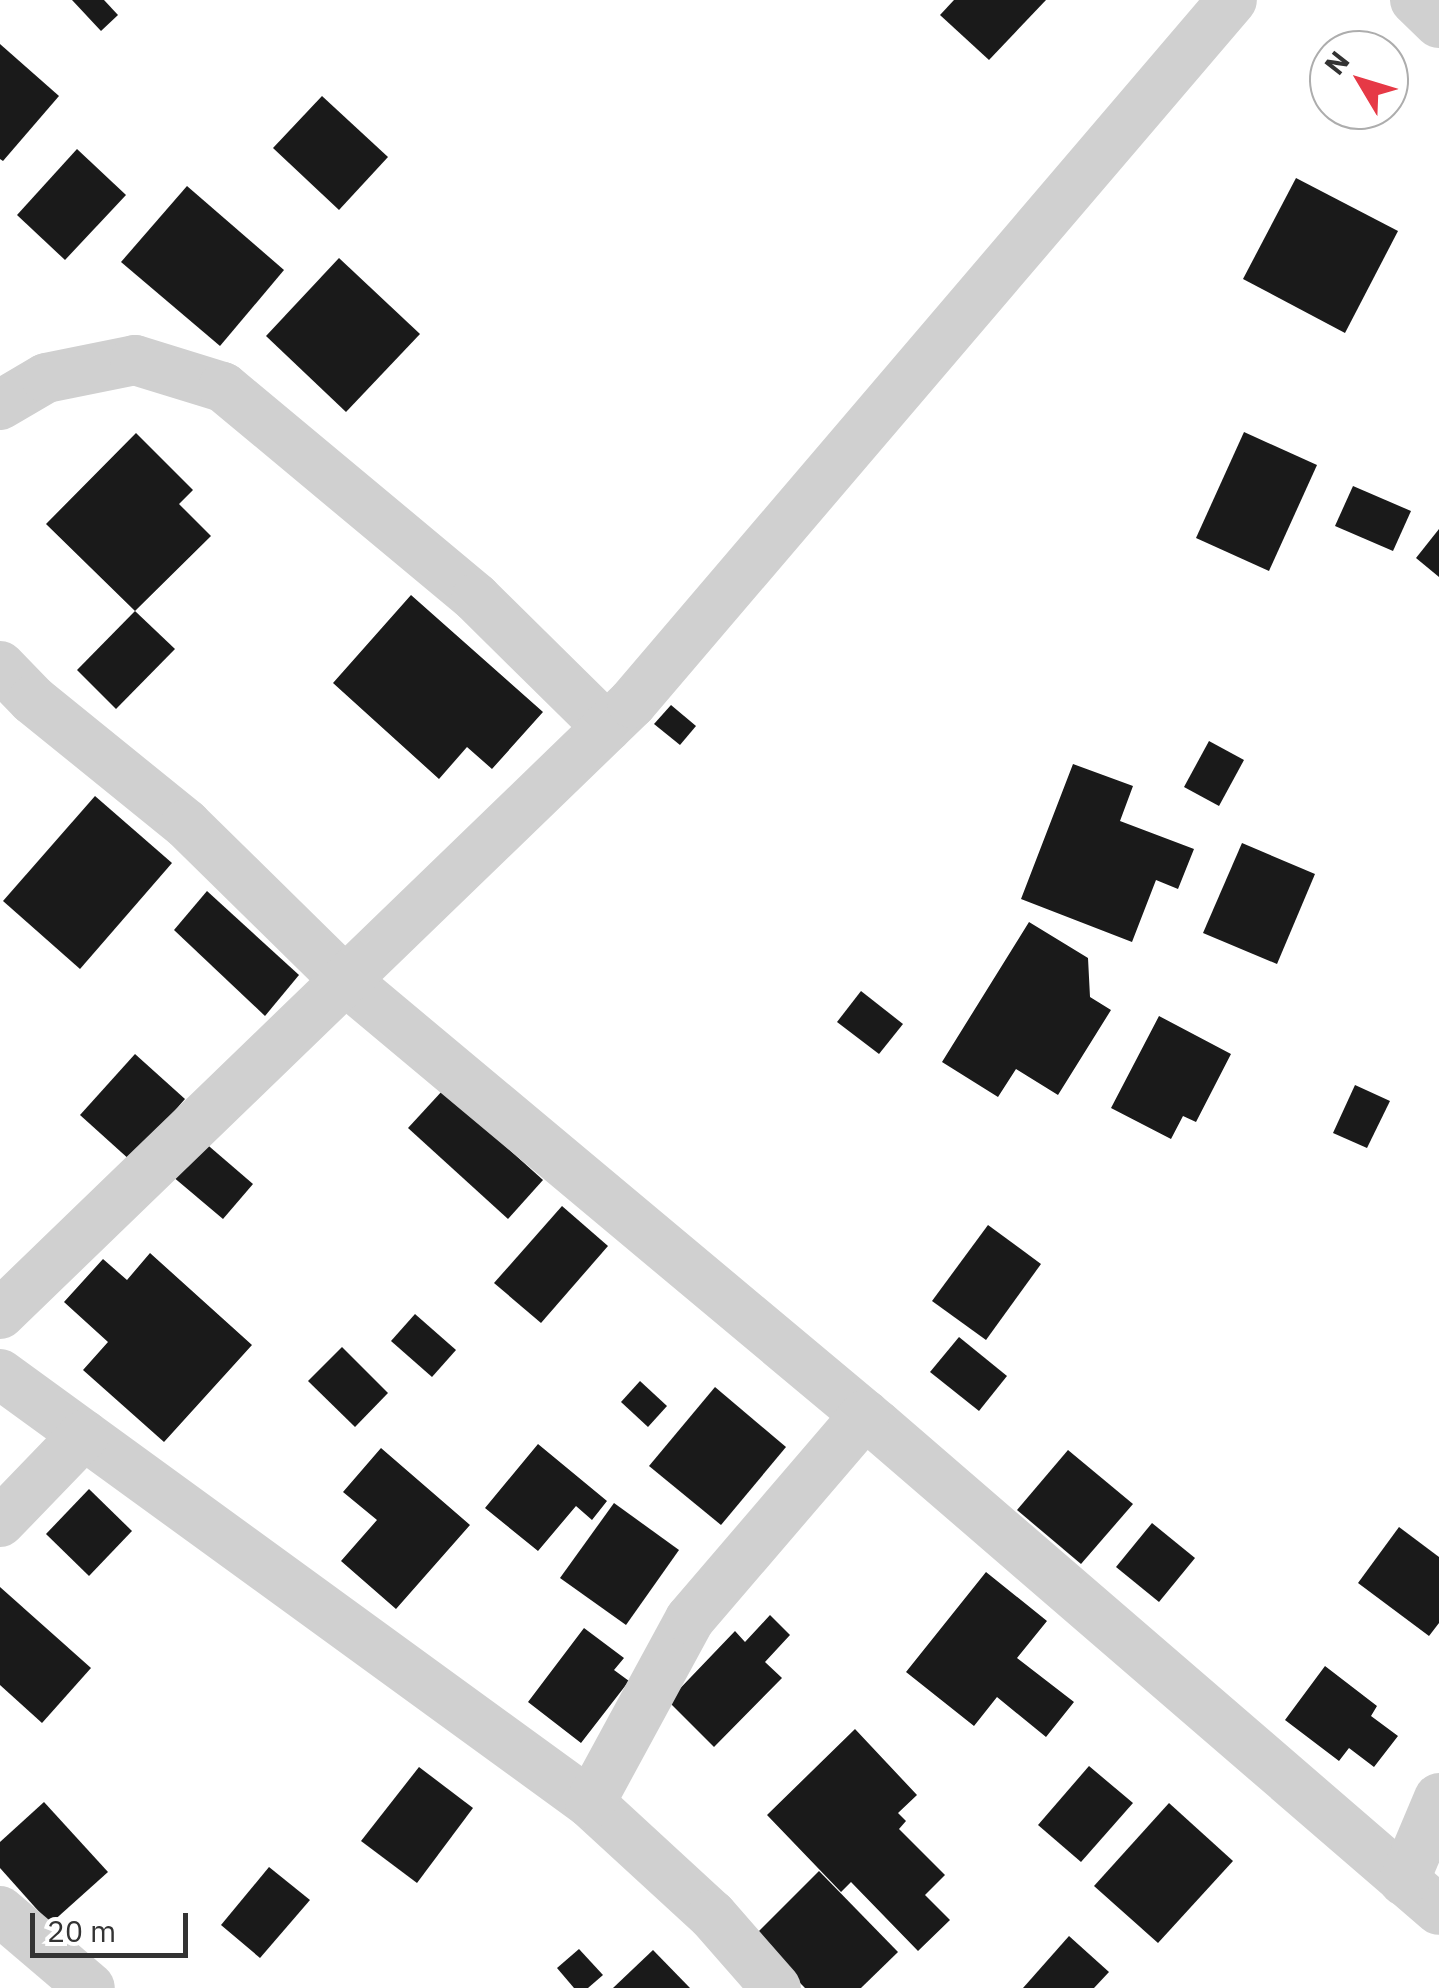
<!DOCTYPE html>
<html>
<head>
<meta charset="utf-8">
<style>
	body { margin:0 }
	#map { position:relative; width:1439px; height:1988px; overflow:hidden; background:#fff; font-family:"IBM Plex Sans",sans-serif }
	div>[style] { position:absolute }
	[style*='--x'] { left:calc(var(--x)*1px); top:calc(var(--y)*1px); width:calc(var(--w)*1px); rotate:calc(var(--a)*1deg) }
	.building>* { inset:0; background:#1a1a1a }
	.street>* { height:50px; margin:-25px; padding:0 25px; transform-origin:25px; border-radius:25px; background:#d0d0d0 }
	span { translate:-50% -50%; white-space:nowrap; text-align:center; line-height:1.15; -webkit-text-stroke:10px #fff; paint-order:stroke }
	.north { position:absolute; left:1309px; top:30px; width:100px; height:100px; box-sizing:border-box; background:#fff; border:2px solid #adadad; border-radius:50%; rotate:308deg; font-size:28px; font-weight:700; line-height:40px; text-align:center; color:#333 }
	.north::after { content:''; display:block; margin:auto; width:35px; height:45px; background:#e63946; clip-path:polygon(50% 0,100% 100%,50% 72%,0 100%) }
	.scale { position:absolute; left:30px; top:1913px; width:158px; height:45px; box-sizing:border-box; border:5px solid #333; border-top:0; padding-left:12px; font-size:30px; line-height:35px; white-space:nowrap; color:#333; -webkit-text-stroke:8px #fff; paint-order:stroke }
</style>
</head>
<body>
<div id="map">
	<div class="building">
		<div style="clip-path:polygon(72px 0,104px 0,118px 15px,101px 31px)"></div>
		<div style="clip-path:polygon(954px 0,1046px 0,989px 60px,940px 15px)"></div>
		<div style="clip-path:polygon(0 44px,59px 96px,3px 161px,0 159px)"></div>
		<div style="clip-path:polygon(322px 96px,388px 157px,339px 210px,273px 148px)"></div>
		<div style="clip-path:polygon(77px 149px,126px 195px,65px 260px,17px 215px)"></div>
		<div style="clip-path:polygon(1296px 178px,1398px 231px,1345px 333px,1243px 279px)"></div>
		<div style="clip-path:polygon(187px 186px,284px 270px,220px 346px,121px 262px)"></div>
		<div style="clip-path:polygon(339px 258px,420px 334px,346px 412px,266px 336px)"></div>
		<div style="clip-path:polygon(1244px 432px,1317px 465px,1269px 571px,1196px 538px)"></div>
		<div style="clip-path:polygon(136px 433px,193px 490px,179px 504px,211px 536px,135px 611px,46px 524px)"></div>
		<div style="clip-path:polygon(1353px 486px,1411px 511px,1393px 551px,1335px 526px)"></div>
		<div style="clip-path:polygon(1439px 529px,1439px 577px,1416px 558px)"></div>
		<div style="clip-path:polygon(411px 595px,543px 712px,492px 769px,467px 747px,439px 779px,333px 683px)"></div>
		<div style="clip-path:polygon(135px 611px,175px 649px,116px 709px,77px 670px)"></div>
		<div style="clip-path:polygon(671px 705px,696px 726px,680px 745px,654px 724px)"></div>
		<div style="clip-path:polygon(1209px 741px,1244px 760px,1219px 806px,1184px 787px)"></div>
		<div style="clip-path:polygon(1073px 764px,1133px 786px,1120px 821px,1194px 849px,1178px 889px,1156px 880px,1132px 942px,1021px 899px)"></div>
		<div style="clip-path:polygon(95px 796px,172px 863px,80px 969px,3px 901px)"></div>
		<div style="clip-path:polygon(1242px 843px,1315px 874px,1277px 964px,1203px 933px)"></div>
		<div style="clip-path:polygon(207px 891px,299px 975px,265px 1016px,174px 930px)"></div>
		<div style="clip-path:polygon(1029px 922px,1088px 958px,1090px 997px,1111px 1010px,1058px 1095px,1016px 1069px,998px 1097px,942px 1062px)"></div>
		<div style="clip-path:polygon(861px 991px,903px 1024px,879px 1054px,837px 1022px)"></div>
		<div style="clip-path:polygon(1159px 1016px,1231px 1054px,1196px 1122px,1183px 1116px,1171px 1139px,1111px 1108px)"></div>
		<div style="clip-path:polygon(135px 1054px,185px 1099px,131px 1161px,80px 1115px)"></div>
		<div style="clip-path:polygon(1355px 1085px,1390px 1101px,1367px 1148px,1333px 1133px)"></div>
		<div style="clip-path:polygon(443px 1090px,543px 1180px,508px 1219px,408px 1128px)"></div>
		<div style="clip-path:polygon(203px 1141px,253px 1184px,223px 1219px,172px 1176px)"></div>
		<div style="clip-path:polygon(562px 1206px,608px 1246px,541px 1323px,494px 1283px)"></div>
		<div style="clip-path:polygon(988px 1225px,1041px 1264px,986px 1340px,932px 1301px)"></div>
		<div style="clip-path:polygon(150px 1253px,252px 1345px,164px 1442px,83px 1370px,108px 1342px,64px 1302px,103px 1259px,127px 1280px)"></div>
		<div style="clip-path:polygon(415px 1314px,456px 1350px,432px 1377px,391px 1341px)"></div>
		<div style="clip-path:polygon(959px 1337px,1007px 1376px,979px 1411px,930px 1372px)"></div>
		<div style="clip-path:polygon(342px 1347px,388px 1393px,355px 1427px,308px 1381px)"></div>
		<div style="clip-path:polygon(640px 1381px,667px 1406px,648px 1427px,621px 1402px)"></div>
		<div style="clip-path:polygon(715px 1387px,786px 1447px,721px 1525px,649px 1466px)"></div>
		<div style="clip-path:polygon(538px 1444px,607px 1501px,592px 1520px,576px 1506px,538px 1551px,485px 1508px)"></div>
		<div style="clip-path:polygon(381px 1448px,470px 1525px,396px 1609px,341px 1561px,377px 1520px,343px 1492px)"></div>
		<div style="clip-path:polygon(1068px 1450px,1133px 1504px,1081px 1564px,1017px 1510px)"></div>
		<div style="clip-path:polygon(89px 1489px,132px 1531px,89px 1576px,46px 1534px)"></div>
		<div style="clip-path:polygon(614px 1503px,679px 1550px,626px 1625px,560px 1578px)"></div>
		<div style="clip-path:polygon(1152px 1523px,1195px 1558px,1159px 1602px,1116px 1567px)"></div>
		<div style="clip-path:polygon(1399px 1527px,1439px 1557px,1439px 1623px,1429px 1636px,1358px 1583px)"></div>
		<div style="clip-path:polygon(986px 1572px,1047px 1621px,1017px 1658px,1074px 1702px,1046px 1737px,997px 1697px,974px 1726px,906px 1672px)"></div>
		<div style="clip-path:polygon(0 1587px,91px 1668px,42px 1723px,0 1685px)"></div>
		<div style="clip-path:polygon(770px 1615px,790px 1635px,765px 1662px,782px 1678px,714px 1747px,668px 1701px,735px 1631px,745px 1642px)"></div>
		<div style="clip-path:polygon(584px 1628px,624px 1658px,614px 1670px,629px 1681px,581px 1743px,528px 1702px)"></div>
		<div style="clip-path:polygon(1325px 1666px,1377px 1706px,1371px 1716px,1398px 1736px,1374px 1767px,1349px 1748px,1339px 1761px,1285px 1720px)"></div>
		<div style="clip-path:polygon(855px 1729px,917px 1795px,898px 1813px,906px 1821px,899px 1829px,945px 1875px,925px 1895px,950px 1920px,918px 1951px,851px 1882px,841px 1892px,767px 1815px)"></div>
		<div style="clip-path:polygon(1089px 1766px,1133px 1803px,1081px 1862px,1038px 1825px)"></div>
		<div style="clip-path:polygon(419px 1767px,473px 1808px,417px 1883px,361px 1841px)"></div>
		<div style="clip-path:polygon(44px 1802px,108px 1872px,50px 1924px,0 1868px,0 1842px)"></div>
		<div style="clip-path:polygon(1169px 1803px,1233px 1861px,1158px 1943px,1094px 1886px)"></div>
		<div style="clip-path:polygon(269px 1867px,310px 1900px,260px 1958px,221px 1925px)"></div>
		<div style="clip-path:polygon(819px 1871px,898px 1952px,861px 1988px,805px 1988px,754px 1936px)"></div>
		<div style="clip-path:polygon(1069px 1936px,1109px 1972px,1094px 1988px,1023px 1988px)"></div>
		<div style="clip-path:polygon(579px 1949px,603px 1975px,588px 1988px,574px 1988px,557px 1968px)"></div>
		<div style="clip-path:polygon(653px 1950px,690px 1988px,613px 1988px)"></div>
	</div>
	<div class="street">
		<div style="--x:1415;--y:0;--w:33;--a:44"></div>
		<div style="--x:0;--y:405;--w:53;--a:-30.4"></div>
		<div style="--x:46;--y:378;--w:91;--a:-11.4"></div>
		<div style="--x:135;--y:360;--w:92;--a:17.1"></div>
		<div style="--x:223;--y:387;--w:329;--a:39.8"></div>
		<div style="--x:476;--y:598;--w:184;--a:44.6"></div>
		<div style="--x:0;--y:666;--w:47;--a:45.9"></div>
		<div style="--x:33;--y:700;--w:197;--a:39"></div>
		<div style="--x:186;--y:824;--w:224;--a:44.5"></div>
		<div style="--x:346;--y:981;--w:692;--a:39.9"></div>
		<div style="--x:877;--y:1425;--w:742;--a:40.79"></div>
		<div style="--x:0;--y:1314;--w:879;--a:-44.03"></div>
		<div style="--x:632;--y:703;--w:924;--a:-49.52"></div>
		<div style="--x:0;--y:1374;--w:729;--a:36.02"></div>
		<div style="--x:590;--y:1803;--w:166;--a:42.6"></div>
		<div style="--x:712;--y:1915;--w:97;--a:48.8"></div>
		<div style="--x:0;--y:1522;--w:121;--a:-46"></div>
		<div style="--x:590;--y:1803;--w:209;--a:-61.5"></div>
		<div style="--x:690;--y:1619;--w:269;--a:-49.4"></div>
		<div style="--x:1404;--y:1881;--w:90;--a:-67.1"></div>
		<div style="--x:0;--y:1911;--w:118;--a:40.5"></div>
	</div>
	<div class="north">N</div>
	<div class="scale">20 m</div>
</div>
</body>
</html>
